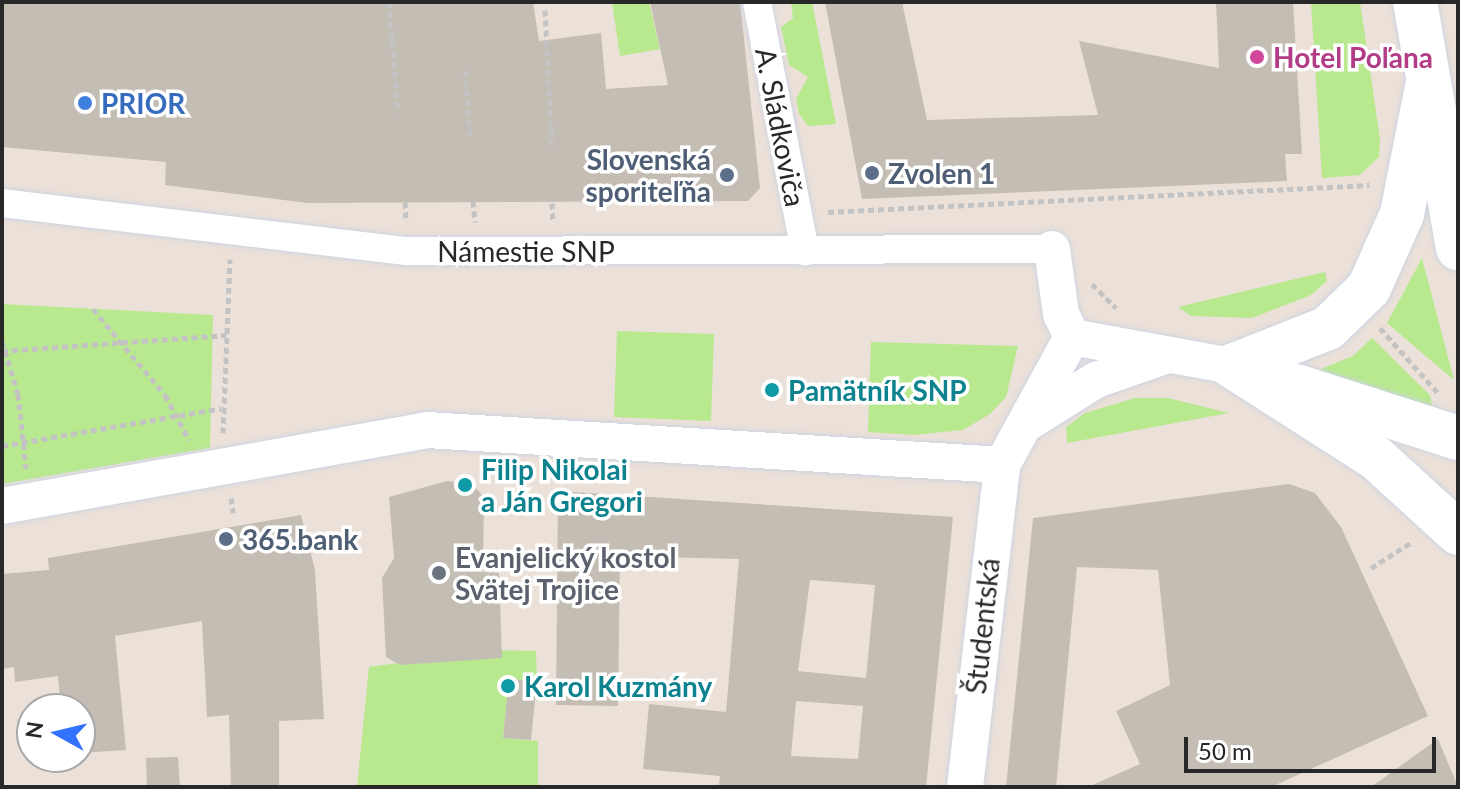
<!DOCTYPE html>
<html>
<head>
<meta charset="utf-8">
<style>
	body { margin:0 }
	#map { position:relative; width:1460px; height:789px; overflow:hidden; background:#ece1d8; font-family:Lato,sans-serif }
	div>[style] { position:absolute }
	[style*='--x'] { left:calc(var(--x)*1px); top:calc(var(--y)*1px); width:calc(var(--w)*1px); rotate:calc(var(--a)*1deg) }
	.green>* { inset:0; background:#b8e98f }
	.building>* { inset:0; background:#c3bdb4 }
	.path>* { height:5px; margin-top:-2.5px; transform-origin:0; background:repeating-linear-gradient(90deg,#c3c3c3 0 6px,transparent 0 10px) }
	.roads { filter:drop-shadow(0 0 2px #cdd4e3) drop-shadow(0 0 2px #cdd4e3) }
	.pedestrian>* { height:28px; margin:-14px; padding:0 14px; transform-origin:14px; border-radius:14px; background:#fff }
	.minor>* { height:36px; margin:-18px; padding:0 18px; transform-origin:18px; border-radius:18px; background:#fff }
	.tertiary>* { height:44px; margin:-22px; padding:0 22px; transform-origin:22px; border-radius:22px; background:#fff }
	.dots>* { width:22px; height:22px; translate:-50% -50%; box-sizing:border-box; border:4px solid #fff; border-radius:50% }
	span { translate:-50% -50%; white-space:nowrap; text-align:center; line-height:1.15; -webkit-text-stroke:7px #fff; paint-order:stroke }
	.hotel-label { font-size:28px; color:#b23c85; font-weight:700 }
	.left { translate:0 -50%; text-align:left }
	.shop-label { font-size:28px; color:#366cbe; font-weight:700 }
	.street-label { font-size:28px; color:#282828 }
	.service-label { font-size:28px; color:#4e5e75; font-weight:700 }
	.right { translate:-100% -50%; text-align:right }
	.culture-label { font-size:28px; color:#0d838f; font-weight:700 }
	.worship-label { font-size:28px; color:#5b616d; font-weight:700 }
	.frame { position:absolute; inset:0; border:4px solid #282828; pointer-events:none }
	.north { position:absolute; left:16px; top:693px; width:80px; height:80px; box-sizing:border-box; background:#fff; border:2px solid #a9a9a9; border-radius:50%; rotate:278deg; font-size:22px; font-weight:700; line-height:32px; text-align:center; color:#282828 }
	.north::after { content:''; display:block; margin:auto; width:28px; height:36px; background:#3371ff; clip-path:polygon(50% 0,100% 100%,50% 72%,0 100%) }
	.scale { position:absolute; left:1184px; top:737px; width:252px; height:36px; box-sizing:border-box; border:4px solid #282828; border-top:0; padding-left:10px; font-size:24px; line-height:28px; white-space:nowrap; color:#282828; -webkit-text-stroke:6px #fff; paint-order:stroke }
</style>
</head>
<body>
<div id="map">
	<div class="green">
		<div style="clip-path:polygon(612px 2px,649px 2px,660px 49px,620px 56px)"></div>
		<div style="clip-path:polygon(791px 2px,812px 2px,836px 124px,808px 126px,799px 114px,796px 99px,808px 77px,789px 65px,781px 27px,793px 18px)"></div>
		<div style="clip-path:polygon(1311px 2px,1360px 2px,1380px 139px,1379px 157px,1360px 175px,1322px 178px)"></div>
		<div style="clip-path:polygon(1422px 258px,1454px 380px,1387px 323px)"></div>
		<div style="clip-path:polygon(1325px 272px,1327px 281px,1311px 295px,1252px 318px,1191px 316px,1178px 307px)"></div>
		<div style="clip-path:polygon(2px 304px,213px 315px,210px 448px,2px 484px)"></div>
		<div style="clip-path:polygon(617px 331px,714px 334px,711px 421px,614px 417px)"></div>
		<div style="clip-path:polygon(1372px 338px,1430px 395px,1432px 406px,1311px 373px,1353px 356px)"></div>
		<div style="clip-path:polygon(871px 342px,1018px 346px,1006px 397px,990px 414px,963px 430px,914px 435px,868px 432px)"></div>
		<div style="clip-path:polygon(1135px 398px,1168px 398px,1229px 413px,1067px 443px,1066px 427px,1085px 413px)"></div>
		<div style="clip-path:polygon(492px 650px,536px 651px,537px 681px,509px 679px,503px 738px,538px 741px,538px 787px,357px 787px,369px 667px)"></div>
	</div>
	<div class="building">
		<div style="clip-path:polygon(2px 2px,533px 2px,539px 41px,601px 33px,606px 89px,668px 85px,650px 2px,740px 2px,760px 188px,748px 201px,308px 203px,165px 185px,166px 162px,2px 147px)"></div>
		<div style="clip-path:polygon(825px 2px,902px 2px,927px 120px,1098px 115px,1079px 41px,1219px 68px,1216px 2px,1293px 2px,1302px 154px,1285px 154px,1287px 181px,862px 199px)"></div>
		<div style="clip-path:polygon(447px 481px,473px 484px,484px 498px,483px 572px,499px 573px,502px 658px,400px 665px,386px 657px,382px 578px,394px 558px,389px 497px)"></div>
		<div style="clip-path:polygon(1289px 484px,1315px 493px,1341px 527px,1428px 716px,1271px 787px,1088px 787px,1140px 764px,1116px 711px,1170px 685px,1158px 570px,1077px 567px,1056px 787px,1006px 787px,1033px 518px)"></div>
		<div style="clip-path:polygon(evenodd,558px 491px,953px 517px,926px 787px,732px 787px,719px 786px,720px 776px,643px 769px,649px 704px,726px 712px,739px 559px,620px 556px,618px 706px,556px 705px,558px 491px,810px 580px,875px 585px,866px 678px,798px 671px,810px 580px,558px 491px,796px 701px,863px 706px,858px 759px,791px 756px,796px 701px)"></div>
		<div style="clip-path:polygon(301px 515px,315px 570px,324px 719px,279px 721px,279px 787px,231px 787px,229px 715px,207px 717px,202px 621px,115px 636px,126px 750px,80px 753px,80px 709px,61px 709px,58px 676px,15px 682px,14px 667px,2px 669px,2px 574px,49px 570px,48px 558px)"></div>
		<div style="clip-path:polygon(509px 679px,537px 681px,531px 740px,503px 738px)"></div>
		<div style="clip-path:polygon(1438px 739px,1458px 787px,1371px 787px)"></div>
		<div style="clip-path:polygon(178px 757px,180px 787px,147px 787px,146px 758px)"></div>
	</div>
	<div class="path">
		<div style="--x:389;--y:2;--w:111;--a:85.4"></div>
		<div style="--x:545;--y:10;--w:138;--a:87.1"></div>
		<div style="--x:465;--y:70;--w:70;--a:85.9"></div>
		<div style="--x:473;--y:201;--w:21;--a:85"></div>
		<div style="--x:405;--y:202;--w:20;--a:87"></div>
		<div style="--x:552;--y:203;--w:19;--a:87"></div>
		<div style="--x:828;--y:212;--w:542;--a:-2.86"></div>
		<div style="--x:1092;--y:284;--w:34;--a:45"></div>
		<div style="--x:93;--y:309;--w:112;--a:50.1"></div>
		<div style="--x:165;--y:395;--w:51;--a:61.9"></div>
		<div style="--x:1380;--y:328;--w:89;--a:48.2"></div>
		<div style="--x:2;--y:341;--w:55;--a:73.2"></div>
		<div style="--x:18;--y:394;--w:75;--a:83.9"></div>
		<div style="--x:2;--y:351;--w:225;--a:-4.1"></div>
		<div style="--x:223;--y:433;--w:174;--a:-87.7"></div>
		<div style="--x:2;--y:446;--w:222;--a:-9.8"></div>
		<div style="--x:231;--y:498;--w:15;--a:82"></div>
		<div style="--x:1371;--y:568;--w:49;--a:-32.4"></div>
	</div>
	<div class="roads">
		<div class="pedestrian">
			<div style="--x:757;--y:2;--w:254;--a:79.1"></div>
			<div style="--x:2;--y:203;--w:408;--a:6.8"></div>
			<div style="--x:407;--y:251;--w:645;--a:-0.18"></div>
		</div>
		<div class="minor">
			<div style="--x:1052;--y:249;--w:66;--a:82.1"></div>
			<div style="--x:1061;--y:314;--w:25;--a:64"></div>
			<div style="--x:1072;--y:337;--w:163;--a:10.3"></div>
			<div style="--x:1026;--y:424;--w:83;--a:-32.2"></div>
			<div style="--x:1096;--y:380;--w:70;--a:-19.2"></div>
			<div style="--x:2;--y:506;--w:432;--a:-10.1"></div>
			<div style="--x:427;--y:430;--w:576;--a:3.48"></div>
			<div style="--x:965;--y:787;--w:324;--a:-83.4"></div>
			<div style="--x:1002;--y:465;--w:146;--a:-61.3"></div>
		</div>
		<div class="tertiary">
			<div style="--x:1415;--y:2;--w:250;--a:80.1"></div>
			<div style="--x:1232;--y:366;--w:103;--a:-21.6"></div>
			<div style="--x:1328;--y:328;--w:57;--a:-44.3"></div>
			<div style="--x:1369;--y:288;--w:81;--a:-66"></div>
			<div style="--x:1402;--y:214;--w:129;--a:-78.9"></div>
			<div style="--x:1232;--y:366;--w:171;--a:32.6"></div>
			<div style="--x:1376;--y:458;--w:111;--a:42.4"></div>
			<div style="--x:1296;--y:386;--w:170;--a:17.8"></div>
		</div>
	</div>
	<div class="dots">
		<div style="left:1257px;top:57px;background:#d1479c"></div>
		<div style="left:85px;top:103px;background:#3f7fe0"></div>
		<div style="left:872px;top:173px;background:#5c6f8a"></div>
		<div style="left:727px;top:175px;background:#5c6f8a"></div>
		<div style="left:772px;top:390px;background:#0f9aa8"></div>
		<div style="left:465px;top:485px;background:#0f9aa8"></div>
		<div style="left:226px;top:539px;background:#5c6f8a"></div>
		<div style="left:439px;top:573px;background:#6b7280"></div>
		<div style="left:508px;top:686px;background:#0f9aa8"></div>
	</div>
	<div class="hotel-label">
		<span class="left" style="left:1273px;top:57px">Hotel Poľana</span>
	</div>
	<div class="shop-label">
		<span class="left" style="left:101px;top:103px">PRIOR</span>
	</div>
	<div class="street-label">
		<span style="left:781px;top:127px;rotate:79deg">A. Sládkoviča</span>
		<span style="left:526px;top:251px">Námestie SNP</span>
		<span style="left:982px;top:626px;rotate:-84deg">Študentská</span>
	</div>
	<div class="service-label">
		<span class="right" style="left:711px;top:175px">Slovenská<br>sporiteľňa</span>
		<span class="left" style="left:888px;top:173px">Zvolen 1</span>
		<span class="left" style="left:242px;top:539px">365.bank</span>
	</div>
	<div class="culture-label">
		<span class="left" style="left:788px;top:390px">Pamätník SNP</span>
		<span class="left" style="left:481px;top:485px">Filip Nikolai<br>a Ján Gregori</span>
		<span class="left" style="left:524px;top:686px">Karol Kuzmány</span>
	</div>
	<div class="worship-label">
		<span class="left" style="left:455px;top:573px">Evanjelický kostol<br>Svätej Trojice</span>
	</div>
	<div class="frame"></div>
	<div class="north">N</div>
	<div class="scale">50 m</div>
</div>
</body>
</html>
